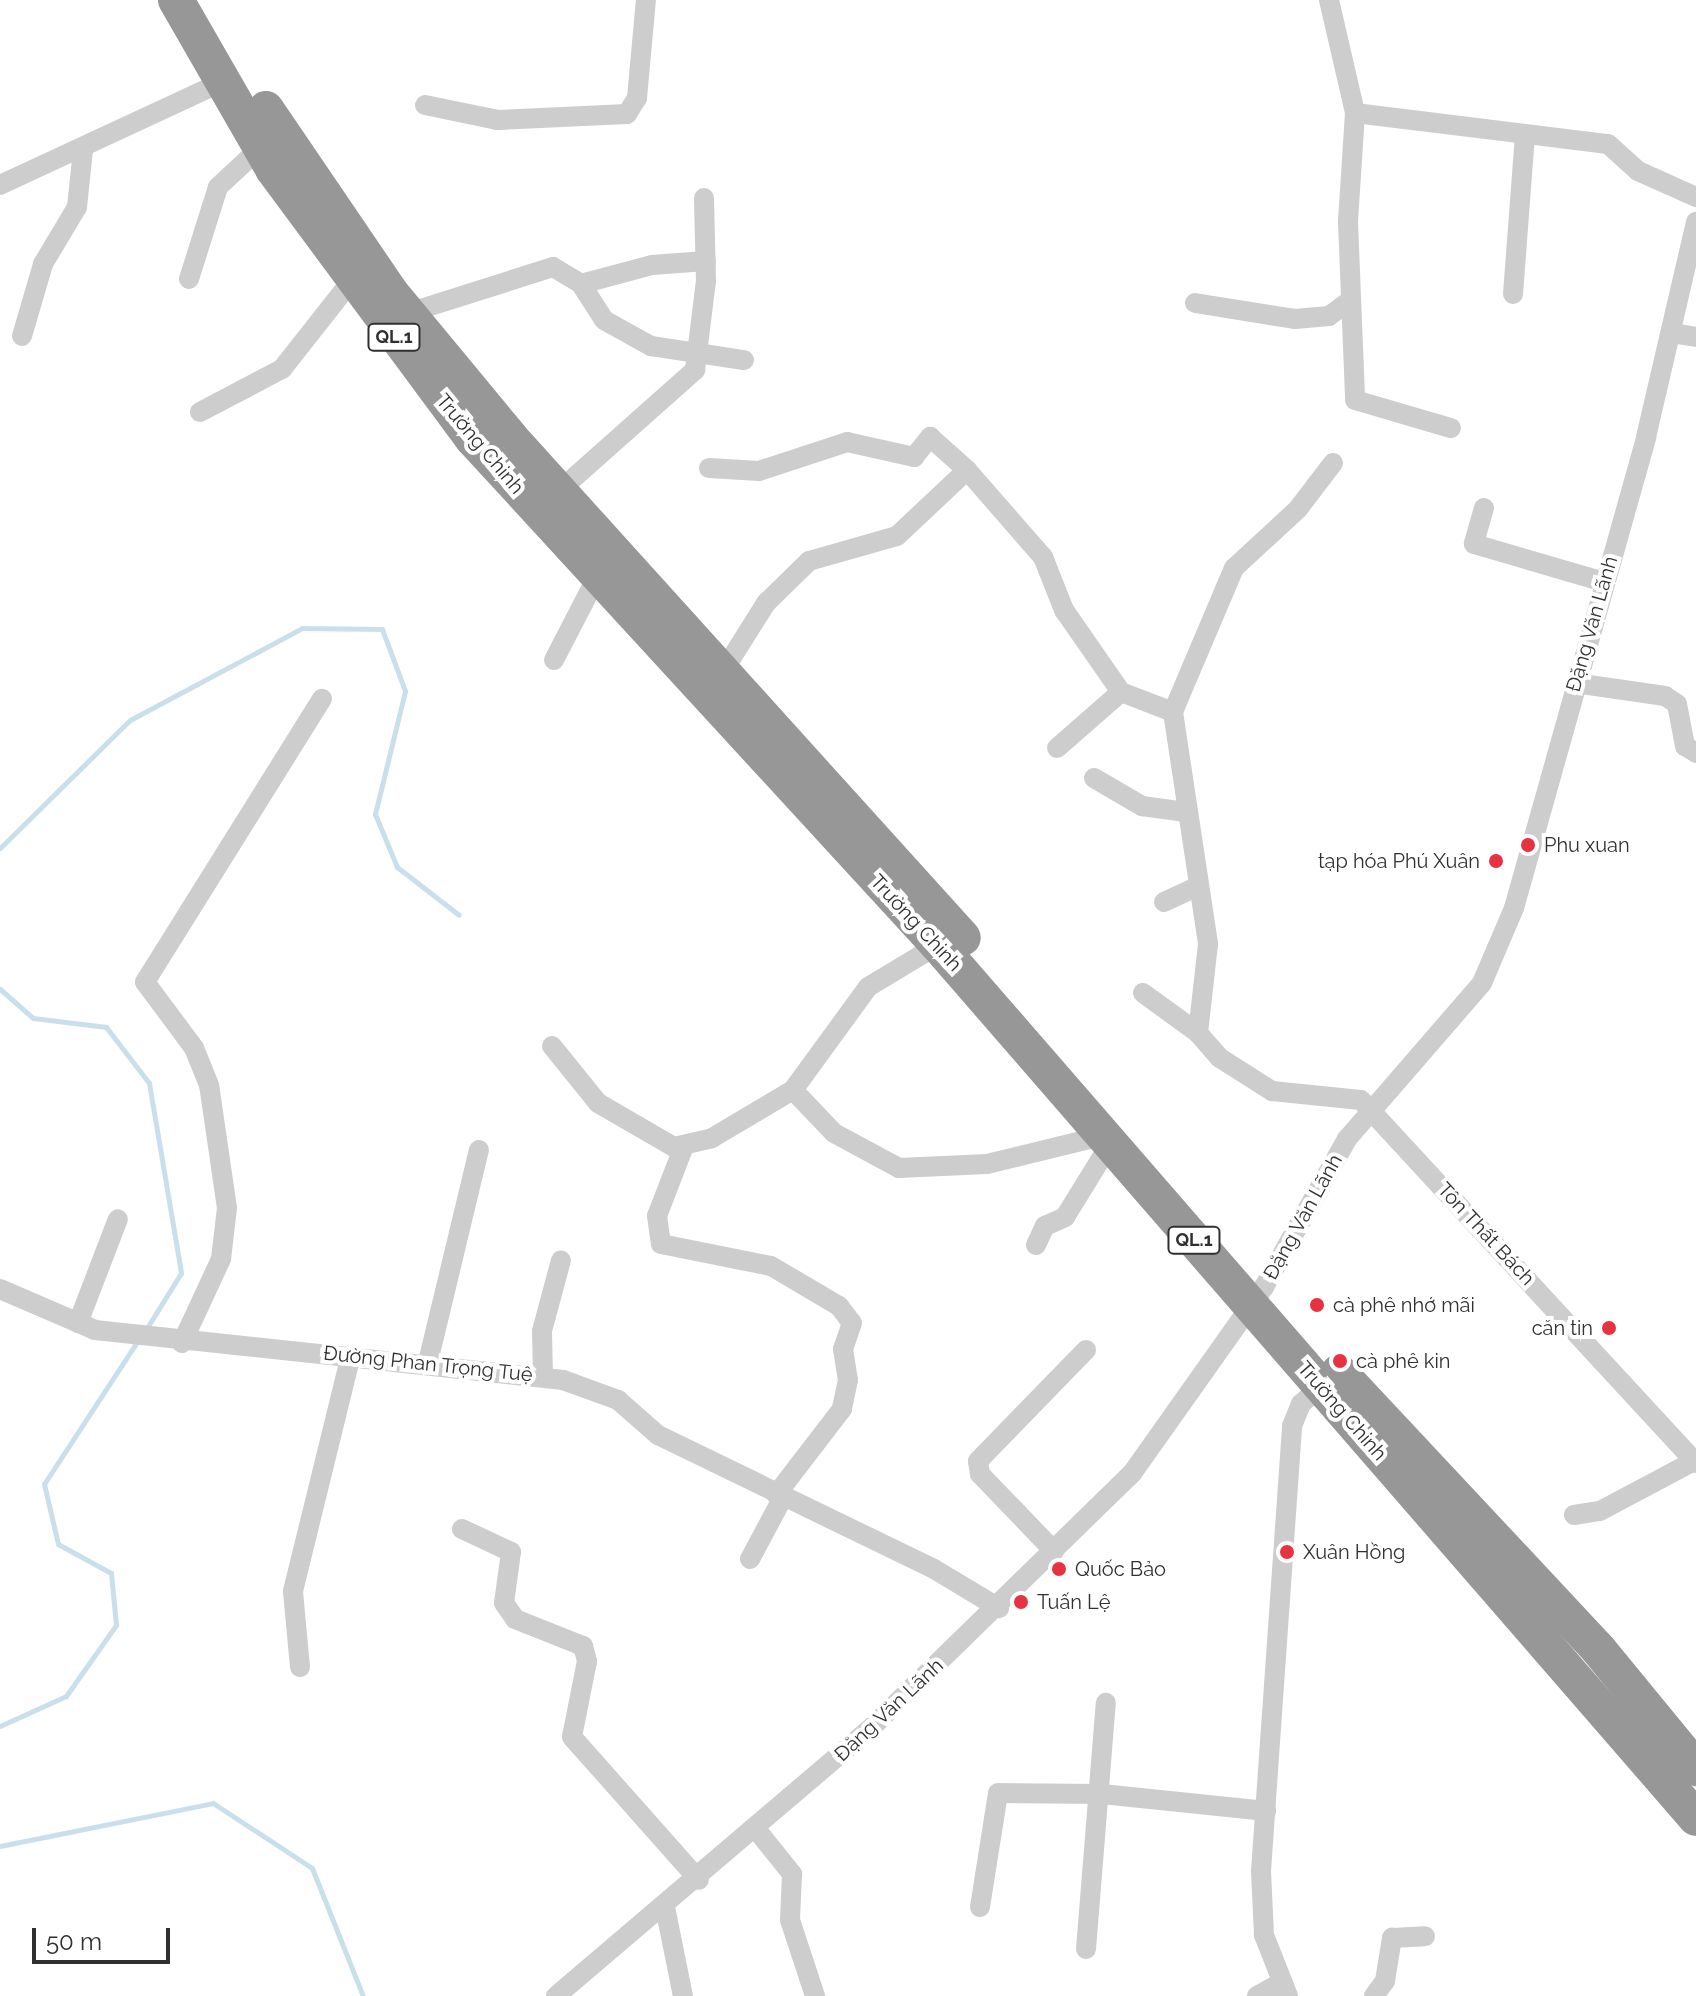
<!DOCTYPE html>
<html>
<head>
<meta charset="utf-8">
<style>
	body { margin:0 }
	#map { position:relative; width:1696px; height:1996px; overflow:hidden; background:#fff; font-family:Raleway,sans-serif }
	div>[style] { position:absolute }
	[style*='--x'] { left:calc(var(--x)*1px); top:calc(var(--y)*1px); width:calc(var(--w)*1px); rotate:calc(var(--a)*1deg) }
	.stream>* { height:5px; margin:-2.5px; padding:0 2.5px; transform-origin:2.5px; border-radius:2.5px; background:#cadfec }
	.street>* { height:20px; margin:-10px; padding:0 10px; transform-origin:10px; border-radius:10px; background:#cdcdcd }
	.highway>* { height:36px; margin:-18px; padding:0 18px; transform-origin:18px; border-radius:18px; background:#979797 }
	.dots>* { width:22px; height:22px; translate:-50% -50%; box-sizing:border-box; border:4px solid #fff; border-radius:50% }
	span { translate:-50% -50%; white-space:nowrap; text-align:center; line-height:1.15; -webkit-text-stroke:8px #fff; paint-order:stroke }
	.shield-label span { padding:2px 6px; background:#fff; border:2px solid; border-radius:6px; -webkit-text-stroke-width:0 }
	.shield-label { font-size:18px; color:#303030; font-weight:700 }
	.street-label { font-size:20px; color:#303030 }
	.poi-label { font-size:20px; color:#303030 }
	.left { translate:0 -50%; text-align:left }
	.right { translate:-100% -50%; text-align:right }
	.scale { position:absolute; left:32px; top:1928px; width:138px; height:36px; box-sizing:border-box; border:4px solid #303030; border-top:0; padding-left:10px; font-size:24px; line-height:28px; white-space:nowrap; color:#303030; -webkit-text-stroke:6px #fff; paint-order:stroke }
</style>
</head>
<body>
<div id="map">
	<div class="stream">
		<div style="--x:0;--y:848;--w:182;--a:-44.6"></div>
		<div style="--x:130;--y:720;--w:195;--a:-28.1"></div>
		<div style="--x:302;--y:628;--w:80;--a:0.7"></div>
		<div style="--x:382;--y:629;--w:66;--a:69.6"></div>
		<div style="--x:405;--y:691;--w:127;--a:103.7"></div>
		<div style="--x:375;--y:814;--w:57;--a:67.5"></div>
		<div style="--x:397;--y:867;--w:78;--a:37.7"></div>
		<div style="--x:0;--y:989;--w:44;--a:41.3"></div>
		<div style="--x:33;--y:1018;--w:74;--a:7"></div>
		<div style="--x:106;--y:1027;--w:71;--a:52.5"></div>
		<div style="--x:149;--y:1083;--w:193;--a:80.4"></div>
		<div style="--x:181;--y:1273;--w:68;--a:121.8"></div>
		<div style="--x:0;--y:1726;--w:72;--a:-24.4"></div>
		<div style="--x:66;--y:1696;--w:87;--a:-54.8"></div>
		<div style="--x:116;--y:1625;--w:52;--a:-95.5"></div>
		<div style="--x:111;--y:1573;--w:60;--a:-151.3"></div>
		<div style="--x:58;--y:1544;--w:62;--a:-103.1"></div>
		<div style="--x:44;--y:1484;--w:173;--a:-56.8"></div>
		<div style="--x:0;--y:1846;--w:217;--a:-11.4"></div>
		<div style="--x:213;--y:1803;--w:118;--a:33.3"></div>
		<div style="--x:312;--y:1868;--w:138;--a:68.3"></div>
	</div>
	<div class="street">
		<div style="--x:1329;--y:0;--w:116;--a:77"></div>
		<div style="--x:1355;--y:113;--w:109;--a:93.7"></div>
		<div style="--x:1348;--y:222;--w:178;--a:87.7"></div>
		<div style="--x:1355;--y:400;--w:100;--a:16.3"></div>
		<div style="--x:425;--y:105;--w:75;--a:11.6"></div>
		<div style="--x:498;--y:120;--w:129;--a:-2.7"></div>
		<div style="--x:627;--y:114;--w:19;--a:-58"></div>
		<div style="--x:637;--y:98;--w:98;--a:-84.8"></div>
		<div style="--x:1355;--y:113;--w:255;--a:7"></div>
		<div style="--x:1608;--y:144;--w:40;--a:42"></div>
		<div style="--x:1638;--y:171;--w:64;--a:24.1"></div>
		<div style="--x:0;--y:185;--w:247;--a:-24.9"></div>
		<div style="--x:189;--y:279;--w:96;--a:-72.5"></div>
		<div style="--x:218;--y:187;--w:59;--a:-42.9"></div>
		<div style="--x:581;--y:284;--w:73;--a:-15"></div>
		<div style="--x:652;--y:265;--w:54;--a:-4.2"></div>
		<div style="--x:1513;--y:294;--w:158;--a:-85.7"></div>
		<div style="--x:1195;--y:303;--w:101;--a:9.1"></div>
		<div style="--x:1295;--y:319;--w:34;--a:-5"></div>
		<div style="--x:1329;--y:316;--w:27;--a:-36"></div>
		<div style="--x:408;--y:313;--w:152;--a:-17.6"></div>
		<div style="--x:553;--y:267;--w:33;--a:31"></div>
		<div style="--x:581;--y:284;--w:43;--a:57.4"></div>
		<div style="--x:604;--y:320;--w:54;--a:29"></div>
		<div style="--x:651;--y:346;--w:94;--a:8.6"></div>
		<div style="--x:1672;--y:333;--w:24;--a:9"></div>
		<div style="--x:22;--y:336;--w:75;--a:-73.7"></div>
		<div style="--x:43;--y:264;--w:66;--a:-59.2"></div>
		<div style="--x:77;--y:207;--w:57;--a:-84"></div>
		<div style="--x:200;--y:412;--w:93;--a:-27.7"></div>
		<div style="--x:282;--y:369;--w:113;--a:-51.8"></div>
		<div style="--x:1333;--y:463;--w:58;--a:127.3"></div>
		<div style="--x:1298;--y:509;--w:87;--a:137.3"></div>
		<div style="--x:1234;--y:568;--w:156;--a:113"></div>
		<div style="--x:1173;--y:712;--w:235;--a:81.4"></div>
		<div style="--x:1208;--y:944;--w:90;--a:96.4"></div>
		<div style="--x:1198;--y:1033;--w:33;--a:49"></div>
		<div style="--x:1220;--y:1058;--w:62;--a:32.4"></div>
		<div style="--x:1272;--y:1091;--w:89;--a:5.8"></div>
		<div style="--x:1361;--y:1100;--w:494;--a:47.3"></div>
		<div style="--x:709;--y:468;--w:50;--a:3.4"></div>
		<div style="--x:759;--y:471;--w:93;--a:-18.2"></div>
		<div style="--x:847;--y:442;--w:69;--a:12.6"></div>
		<div style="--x:914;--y:457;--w:26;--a:-51"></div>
		<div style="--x:930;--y:437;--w:50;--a:41.7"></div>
		<div style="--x:560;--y:490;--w:181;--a:-41.6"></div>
		<div style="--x:695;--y:370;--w:90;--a:-83"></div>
		<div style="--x:706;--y:281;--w:83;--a:-91.4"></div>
		<div style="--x:1484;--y:508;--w:37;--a:106"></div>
		<div style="--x:1474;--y:544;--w:135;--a:16.3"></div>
		<div style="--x:554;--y:660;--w:91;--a:-62.6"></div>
		<div style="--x:722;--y:673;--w:83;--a:-57.8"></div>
		<div style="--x:766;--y:603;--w:60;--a:-44.3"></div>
		<div style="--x:809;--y:561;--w:91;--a:-15.9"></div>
		<div style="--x:897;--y:536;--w:96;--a:-43.3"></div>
		<div style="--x:967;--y:470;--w:116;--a:48.9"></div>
		<div style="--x:1043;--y:557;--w:57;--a:68.4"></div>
		<div style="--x:1064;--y:610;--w:100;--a:55.2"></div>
		<div style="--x:1121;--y:692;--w:56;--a:21"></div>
		<div style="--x:1575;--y:683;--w:91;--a:8.2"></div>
		<div style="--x:1665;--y:696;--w:14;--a:34"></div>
		<div style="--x:1677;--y:704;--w:43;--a:79.2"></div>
		<div style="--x:1685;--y:746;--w:13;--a:32"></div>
		<div style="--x:1057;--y:748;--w:85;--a:-41.2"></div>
		<div style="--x:1094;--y:778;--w:56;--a:30.3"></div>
		<div style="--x:1142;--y:806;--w:44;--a:7.8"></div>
		<div style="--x:1164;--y:902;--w:38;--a:-25"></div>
		<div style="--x:1143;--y:993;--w:68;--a:36"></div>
		<div style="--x:552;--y:1046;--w:73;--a:51.1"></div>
		<div style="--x:598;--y:1103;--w:88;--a:30.1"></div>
		<div style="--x:674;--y:1147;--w:39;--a:-13"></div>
		<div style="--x:712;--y:1138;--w:94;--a:-30.7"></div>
		<div style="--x:793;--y:1090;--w:59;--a:46.4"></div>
		<div style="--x:834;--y:1133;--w:74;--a:28.3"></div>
		<div style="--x:899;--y:1168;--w:88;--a:-2.6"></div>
		<div style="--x:987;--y:1164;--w:118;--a:-13.7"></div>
		<div style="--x:793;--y:1090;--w:127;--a:-53.9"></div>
		<div style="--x:868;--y:987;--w:82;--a:-31"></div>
		<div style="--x:684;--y:1146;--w:75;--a:111.1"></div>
		<div style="--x:657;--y:1216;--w:28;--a:82"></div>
		<div style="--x:661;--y:1244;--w:112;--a:11.3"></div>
		<div style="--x:771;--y:1266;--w:79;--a:30.5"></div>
		<div style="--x:839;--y:1306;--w:21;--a:53"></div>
		<div style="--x:852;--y:1323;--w:28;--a:109"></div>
		<div style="--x:843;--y:1349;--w:31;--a:81"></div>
		<div style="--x:848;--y:1380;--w:30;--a:102"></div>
		<div style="--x:842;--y:1409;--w:108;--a:127.5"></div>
		<div style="--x:1036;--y:1245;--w:21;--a:-65"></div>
		<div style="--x:1045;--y:1226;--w:22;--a:-24"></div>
		<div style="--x:1065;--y:1217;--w:86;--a:-58.3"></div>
		<div style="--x:0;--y:1289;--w:103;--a:23.3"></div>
		<div style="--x:95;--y:1330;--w:471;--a:6.1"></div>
		<div style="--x:563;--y:1380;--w:59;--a:20"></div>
		<div style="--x:618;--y:1400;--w:53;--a:41.2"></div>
		<div style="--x:658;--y:1435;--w:307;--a:25.9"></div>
		<div style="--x:934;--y:1569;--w:76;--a:31"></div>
		<div style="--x:78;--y:1323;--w:111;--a:-69"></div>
		<div style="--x:182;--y:1343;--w:93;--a:-65.1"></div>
		<div style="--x:221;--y:1259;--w:51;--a:-83.3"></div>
		<div style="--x:227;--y:1208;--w:124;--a:-98.3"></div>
		<div style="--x:209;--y:1085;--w:40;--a:-112"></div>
		<div style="--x:194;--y:1048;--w:82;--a:-126.6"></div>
		<div style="--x:145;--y:982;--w:334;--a:-58"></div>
		<div style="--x:428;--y:1362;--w:218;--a:-76.5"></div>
		<div style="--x:543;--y:1376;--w:45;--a:-91.3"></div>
		<div style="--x:542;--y:1331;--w:73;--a:-75"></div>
		<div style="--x:1574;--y:1515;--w:26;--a:-9"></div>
		<div style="--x:1600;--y:1511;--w:106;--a:-28"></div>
		<div style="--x:462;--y:1529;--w:54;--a:25.1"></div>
		<div style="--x:511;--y:1552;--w:51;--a:97.8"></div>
		<div style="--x:504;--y:1603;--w:19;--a:55"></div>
		<div style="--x:515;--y:1619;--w:73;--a:21.7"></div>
		<div style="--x:583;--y:1646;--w:16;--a:75"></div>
		<div style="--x:587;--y:1661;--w:77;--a:101.2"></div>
		<div style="--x:572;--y:1737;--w:191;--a:48.4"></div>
		<div style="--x:1054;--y:1551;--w:107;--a:-133.9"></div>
		<div style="--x:980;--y:1474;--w:13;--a:-99"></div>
		<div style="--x:978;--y:1461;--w:155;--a:-45.8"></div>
		<div style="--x:750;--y:1559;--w:68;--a:-61.9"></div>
		<div style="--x:300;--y:1667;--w:76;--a:-95.3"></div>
		<div style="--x:293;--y:1591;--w:243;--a:-76.2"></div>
		<div style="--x:756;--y:1829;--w:58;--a:51.3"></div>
		<div style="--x:792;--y:1874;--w:46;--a:92.5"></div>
		<div style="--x:790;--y:1920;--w:80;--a:71.8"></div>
		<div style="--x:665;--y:1907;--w:91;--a:78.6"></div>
		<div style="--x:980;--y:1907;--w:115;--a:-81"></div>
		<div style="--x:998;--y:1793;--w:104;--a:0.6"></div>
		<div style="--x:1102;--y:1794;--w:165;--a:5.9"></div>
		<div style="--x:1086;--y:1949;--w:247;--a:-85.4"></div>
		<div style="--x:556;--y:1996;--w:416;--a:-40.4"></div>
		<div style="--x:873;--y:1726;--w:363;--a:-44.3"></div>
		<div style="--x:1133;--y:1472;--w:227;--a:-54.7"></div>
		<div style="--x:1264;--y:1287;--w:170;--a:-60.7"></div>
		<div style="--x:1347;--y:1139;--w:206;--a:-49.1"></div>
		<div style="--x:1482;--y:983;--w:82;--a:-66.9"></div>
		<div style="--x:1514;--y:908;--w:489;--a:-74.3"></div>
		<div style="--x:1646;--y:437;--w:221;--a:-76.9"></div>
		<div style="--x:1257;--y:1996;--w:29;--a:-29"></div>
		<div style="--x:1288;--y:1996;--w:66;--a:-111.5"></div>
		<div style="--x:1264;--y:1935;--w:64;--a:-92.7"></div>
		<div style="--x:1261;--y:1871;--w:446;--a:-86"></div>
		<div style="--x:1292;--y:1426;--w:24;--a:-68"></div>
		<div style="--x:1301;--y:1404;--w:34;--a:-43"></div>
		<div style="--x:1374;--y:1996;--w:19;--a:-54"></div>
		<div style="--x:1385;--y:1981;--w:44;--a:-80.8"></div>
		<div style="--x:1392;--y:1938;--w:33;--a:-3"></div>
	</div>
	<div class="highway">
		<div style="--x:176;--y:0;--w:195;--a:60.1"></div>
		<div style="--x:273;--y:169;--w:336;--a:53.5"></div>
		<div style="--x:473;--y:439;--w:687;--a:47.42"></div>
		<div style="--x:938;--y:945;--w:1156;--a:49.03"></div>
		<div style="--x:266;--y:109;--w:222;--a:55.8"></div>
		<div style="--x:391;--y:293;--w:187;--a:50.4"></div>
		<div style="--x:510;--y:437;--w:675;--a:47.88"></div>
		<div style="--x:1339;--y:1372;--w:381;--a:46.9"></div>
		<div style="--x:1599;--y:1650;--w:153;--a:50.6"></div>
	</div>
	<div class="dots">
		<div style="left:1528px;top:845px;background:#e73242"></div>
		<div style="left:1496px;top:861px;background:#e73242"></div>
		<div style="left:1317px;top:1305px;background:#e73242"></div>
		<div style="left:1609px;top:1328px;background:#e73242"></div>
		<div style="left:1340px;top:1361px;background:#e73242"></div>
		<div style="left:1287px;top:1552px;background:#e73242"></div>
		<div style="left:1059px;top:1569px;background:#e73242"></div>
		<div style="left:1021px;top:1602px;background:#e73242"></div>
	</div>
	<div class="shield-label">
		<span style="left:394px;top:337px">QL.1</span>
		<span style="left:1194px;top:1240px">QL.1</span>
	</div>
	<div class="street-label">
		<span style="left:480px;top:444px;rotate:50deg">Trường Chinh</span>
		<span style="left:1592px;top:624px;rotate:-74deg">Đặng Văn Lãnh</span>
		<span style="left:916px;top:923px;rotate:47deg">Trường Chinh</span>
		<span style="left:1303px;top:1217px;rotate:-61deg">Đặng Văn Lãnh</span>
		<span style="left:1486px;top:1234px;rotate:47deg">Tôn Thất Bách</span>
		<span style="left:428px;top:1364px;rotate:6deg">Đường Phan Trọng Tuệ</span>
		<span style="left:1342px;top:1411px;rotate:49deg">Trường Chinh</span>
		<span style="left:889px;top:1710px;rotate:-43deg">Đặng Văn Lãnh</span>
	</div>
	<div class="poi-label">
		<span class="left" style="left:1544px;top:845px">Phu xuan</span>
		<span class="right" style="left:1480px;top:861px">tạp hóa Phú Xuân</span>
		<span class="left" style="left:1333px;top:1305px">cà phê nhớ mãi</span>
		<span class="right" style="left:1593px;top:1328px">căn tin</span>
		<span class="left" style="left:1356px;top:1361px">cà phê kin</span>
		<span class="left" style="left:1303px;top:1552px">Xuân Hồng</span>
		<span class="left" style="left:1075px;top:1569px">Quốc Bảo</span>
		<span class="left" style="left:1037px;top:1602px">Tuấn Lệ</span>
	</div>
	<div class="scale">50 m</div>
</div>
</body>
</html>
